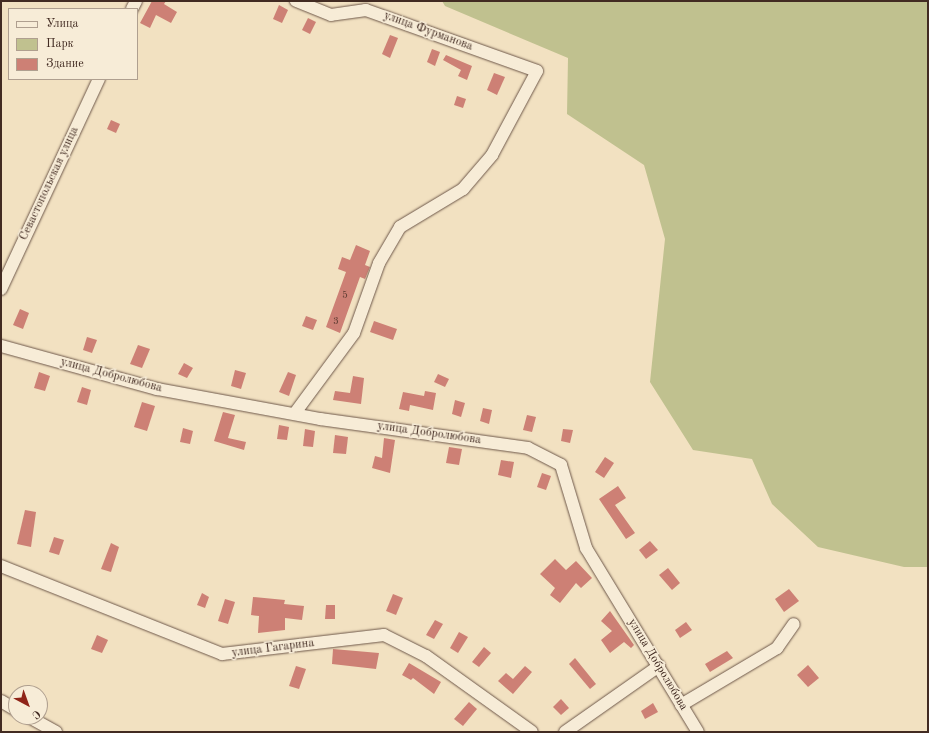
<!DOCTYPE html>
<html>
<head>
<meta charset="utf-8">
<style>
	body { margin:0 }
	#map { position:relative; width:929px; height:733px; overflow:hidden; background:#f2e1c1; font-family:"Old Standard TT",serif }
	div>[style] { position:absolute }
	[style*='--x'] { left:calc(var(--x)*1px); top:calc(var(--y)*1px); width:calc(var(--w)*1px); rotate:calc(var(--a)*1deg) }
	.green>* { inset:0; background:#c0c18f }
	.building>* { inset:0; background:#cd8075 }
	.roads { filter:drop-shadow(0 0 1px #6e584a) drop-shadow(0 0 1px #6e584a) }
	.street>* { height:12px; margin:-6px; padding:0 6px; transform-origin:6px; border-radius:6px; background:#f7ecd7 }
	span { translate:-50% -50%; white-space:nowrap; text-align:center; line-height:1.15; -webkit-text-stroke:3px #f7ecd7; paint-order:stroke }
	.number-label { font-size:10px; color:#654037 }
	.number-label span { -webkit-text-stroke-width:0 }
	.street-label { font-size:12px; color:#422b22 }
	.frame { position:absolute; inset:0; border:2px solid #422b22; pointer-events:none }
	.legend { position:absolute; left:8px; top:8px; width:130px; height:72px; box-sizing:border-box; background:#f7ecd7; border:1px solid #af9f8f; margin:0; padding:5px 7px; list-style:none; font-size:12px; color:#422b22 }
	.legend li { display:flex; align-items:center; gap:8px; height:20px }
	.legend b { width:20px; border:1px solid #af9f8f }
	.north { position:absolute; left:8px; top:685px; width:40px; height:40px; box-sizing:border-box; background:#f7ecd7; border:1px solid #af9f8f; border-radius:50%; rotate:139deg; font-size:11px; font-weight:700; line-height:16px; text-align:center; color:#422b22 }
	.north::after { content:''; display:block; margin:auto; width:14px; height:18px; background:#8f2418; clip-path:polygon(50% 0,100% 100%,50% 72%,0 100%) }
</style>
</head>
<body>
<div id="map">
	<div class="green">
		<div style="clip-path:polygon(442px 1px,928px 1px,928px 567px,904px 567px,818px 547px,772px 504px,752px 459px,693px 450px,650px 382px,665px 239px,644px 165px,567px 114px,568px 58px,445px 6px)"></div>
	</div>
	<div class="building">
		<div style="clip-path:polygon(152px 1px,166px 1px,164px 4px,177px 12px,171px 23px,156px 15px,150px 28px,140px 23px)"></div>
		<div style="clip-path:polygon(279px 5px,288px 10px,282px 23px,273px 19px)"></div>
		<div style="clip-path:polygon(308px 18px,316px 22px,310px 34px,302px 30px)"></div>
		<div style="clip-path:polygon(390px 35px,398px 38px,390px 58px,382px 54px)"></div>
		<div style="clip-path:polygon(432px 49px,440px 52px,435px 66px,427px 62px)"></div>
		<div style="clip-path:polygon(446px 55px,472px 66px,467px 80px,458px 76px,461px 70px,443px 60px)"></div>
		<div style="clip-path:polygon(494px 73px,505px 77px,497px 95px,487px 90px)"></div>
		<div style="clip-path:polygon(457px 96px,466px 99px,463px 108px,454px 105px)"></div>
		<div style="clip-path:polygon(111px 120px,120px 124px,116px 133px,107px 129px)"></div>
		<div style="clip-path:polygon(356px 245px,370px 251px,365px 265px,370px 267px,365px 279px,360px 277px,340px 333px,326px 327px,346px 272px,338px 269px,342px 257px,350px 260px)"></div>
		<div style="clip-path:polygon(20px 309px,29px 313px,23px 329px,13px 325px)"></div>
		<div style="clip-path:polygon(306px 316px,317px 320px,313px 330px,302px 326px)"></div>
		<div style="clip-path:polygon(374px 321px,397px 329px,393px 340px,370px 332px)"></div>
		<div style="clip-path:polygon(87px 337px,97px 340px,92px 353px,83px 350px)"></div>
		<div style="clip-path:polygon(138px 345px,150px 349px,142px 368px,130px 364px)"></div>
		<div style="clip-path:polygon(184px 363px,193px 368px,187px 378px,178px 374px)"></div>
		<div style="clip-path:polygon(235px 370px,246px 373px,241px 389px,231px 386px)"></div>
		<div style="clip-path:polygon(39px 372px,50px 376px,45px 391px,34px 388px)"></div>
		<div style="clip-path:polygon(288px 372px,296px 375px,289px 396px,279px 392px)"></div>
		<div style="clip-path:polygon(438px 374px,449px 379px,445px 387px,434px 382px)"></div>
		<div style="clip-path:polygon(353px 376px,364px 378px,361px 404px,333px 400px,335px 391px,350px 393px)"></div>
		<div style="clip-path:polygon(82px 387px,91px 390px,87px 405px,77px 402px)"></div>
		<div style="clip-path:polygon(425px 391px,436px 393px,433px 410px,410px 405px,409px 411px,399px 409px,403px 392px,424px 396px)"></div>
		<div style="clip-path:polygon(455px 400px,465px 403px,461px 417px,452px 414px)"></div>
		<div style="clip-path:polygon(142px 402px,155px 406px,147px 431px,134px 427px)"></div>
		<div style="clip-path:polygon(483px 408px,492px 410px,489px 424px,480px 421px)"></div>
		<div style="clip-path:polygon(223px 412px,235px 415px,228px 438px,246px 442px,244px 450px,214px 441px)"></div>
		<div style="clip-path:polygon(527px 415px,536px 417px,532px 432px,523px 430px)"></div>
		<div style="clip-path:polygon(279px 425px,289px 427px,287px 440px,277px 439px)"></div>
		<div style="clip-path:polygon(183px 428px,193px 431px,190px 444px,180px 442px)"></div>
		<div style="clip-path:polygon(305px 429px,315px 431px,313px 447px,303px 446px)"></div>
		<div style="clip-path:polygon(563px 429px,573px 430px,570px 443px,561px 441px)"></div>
		<div style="clip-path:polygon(335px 435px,348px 437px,346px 454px,333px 453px)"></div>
		<div style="clip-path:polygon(384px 438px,395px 440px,390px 473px,372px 468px,375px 456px,382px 458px)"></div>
		<div style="clip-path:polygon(449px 447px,462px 449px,459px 465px,446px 463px)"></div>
		<div style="clip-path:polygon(605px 457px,614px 463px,604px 478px,595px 472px)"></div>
		<div style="clip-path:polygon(501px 460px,514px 462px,511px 478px,498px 475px)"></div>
		<div style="clip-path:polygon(542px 473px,551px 476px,546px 490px,537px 487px)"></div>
		<div style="clip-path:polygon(618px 486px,626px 498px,615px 505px,635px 533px,626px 539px,599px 499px)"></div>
		<div style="clip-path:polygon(25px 510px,36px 512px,31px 547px,17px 544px)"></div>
		<div style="clip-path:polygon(54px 537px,64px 540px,59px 555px,49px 552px)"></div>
		<div style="clip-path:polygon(650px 541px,658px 550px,646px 559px,639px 550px)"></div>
		<div style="clip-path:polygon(111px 543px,119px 547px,111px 572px,101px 569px)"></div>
		<div style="clip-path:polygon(555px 559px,566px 570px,576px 561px,592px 578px,581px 588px,576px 583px,560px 603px,550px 595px,555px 588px,540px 574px)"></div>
		<div style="clip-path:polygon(668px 568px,680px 583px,672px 590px,659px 575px)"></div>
		<div style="clip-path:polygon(789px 589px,799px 601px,784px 612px,775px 599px)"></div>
		<div style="clip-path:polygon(202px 593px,209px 597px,205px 608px,197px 605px)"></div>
		<div style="clip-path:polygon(393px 594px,403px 598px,396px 615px,386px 611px)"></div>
		<div style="clip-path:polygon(253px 597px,285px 600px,284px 604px,304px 606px,302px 620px,285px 618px,285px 630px,258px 633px,259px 616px,251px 615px)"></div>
		<div style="clip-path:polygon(225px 599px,235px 602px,228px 624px,218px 621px)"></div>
		<div style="clip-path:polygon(326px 605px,335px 605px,335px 619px,325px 619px)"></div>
		<div style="clip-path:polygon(610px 611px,634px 645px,631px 648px,624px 642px,610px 653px,601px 640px,612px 631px,601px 621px)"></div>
		<div style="clip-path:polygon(435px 620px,443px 624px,434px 639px,426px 635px)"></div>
		<div style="clip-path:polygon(686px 622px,692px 630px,680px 638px,675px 630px)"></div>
		<div style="clip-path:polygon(459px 632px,468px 637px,458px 653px,450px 648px)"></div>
		<div style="clip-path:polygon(97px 635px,108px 640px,102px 653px,91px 649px)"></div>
		<div style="clip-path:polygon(484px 647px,491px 653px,479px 667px,472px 662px)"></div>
		<div style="clip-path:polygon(333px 649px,379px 653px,376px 669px,332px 664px)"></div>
		<div style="clip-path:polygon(727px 651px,733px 658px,710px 672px,705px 664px)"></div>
		<div style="clip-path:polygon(575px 658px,596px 684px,590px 689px,569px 664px)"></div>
		<div style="clip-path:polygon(409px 663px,441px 682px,434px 694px,413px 678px,411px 680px,402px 675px)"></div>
		<div style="clip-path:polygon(808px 665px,819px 678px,808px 687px,797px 675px)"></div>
		<div style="clip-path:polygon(296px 666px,306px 669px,299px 689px,289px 686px)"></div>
		<div style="clip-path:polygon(525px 666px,532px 672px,513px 694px,498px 681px,506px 673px,513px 679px)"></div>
		<div style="clip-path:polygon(561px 699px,569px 708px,561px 715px,553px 707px)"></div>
		<div style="clip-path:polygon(469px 702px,477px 709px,463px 726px,454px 719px)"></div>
		<div style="clip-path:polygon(653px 703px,658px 712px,645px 719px,641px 711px)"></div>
	</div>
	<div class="roads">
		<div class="street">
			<div style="--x:132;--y:9;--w:9;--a:-63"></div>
			<div style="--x:1;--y:289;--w:232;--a:-65"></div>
			<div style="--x:1;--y:346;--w:162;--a:15.4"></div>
			<div style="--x:157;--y:389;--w:166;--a:10.4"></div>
			<div style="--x:320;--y:419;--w:210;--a:7.9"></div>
			<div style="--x:528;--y:448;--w:37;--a:27"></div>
			<div style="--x:561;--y:465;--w:87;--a:73.2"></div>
			<div style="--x:586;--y:548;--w:215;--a:58.7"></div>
			<div style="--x:295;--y:413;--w:99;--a:-53.6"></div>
			<div style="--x:354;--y:333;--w:74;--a:-70.3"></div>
			<div style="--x:379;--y:263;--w:42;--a:-59.7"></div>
			<div style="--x:400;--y:227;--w:74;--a:-31.1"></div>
			<div style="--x:463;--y:189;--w:45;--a:-49.5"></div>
			<div style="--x:492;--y:155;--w:95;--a:-61.8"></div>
			<div style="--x:537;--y:71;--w:182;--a:-160.4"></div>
			<div style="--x:366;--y:10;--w:35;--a:172"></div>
			<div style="--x:331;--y:15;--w:38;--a:-158"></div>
			<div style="--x:1;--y:566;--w:238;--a:21.7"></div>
			<div style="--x:222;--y:654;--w:163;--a:-6.7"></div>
			<div style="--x:384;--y:635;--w:47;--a:26.6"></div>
			<div style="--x:426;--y:656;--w:130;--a:35.6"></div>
			<div style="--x:1;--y:701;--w:17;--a:31"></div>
			<div style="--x:681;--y:705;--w:112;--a:-30.7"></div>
			<div style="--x:777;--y:648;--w:29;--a:-55"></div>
			<div style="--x:29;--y:717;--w:31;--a:29"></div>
			<div style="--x:565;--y:732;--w:115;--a:-35.1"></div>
		</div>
	</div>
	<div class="number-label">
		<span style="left:345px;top:296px">5</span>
		<span style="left:336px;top:322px">3</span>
	</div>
	<div class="street-label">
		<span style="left:428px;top:32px;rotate:20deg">улица Фурманова</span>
		<span style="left:50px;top:184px;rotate:-65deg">Севастопольская улица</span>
		<span style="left:111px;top:376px;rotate:15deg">улица Добролюбова</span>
		<span style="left:429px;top:434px;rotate:8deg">улица Добролюбова</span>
		<span style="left:273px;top:649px;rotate:-7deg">улица Гагарина</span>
		<span style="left:657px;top:665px;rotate:59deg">улица Добролюбова</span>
	</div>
	<div class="frame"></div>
	<ul class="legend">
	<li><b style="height:5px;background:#f7ecd7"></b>Улица</li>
	<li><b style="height:11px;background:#c0c18f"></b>Парк</li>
	<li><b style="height:11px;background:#cd8075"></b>Здание</li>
	</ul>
	<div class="north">С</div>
</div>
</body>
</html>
